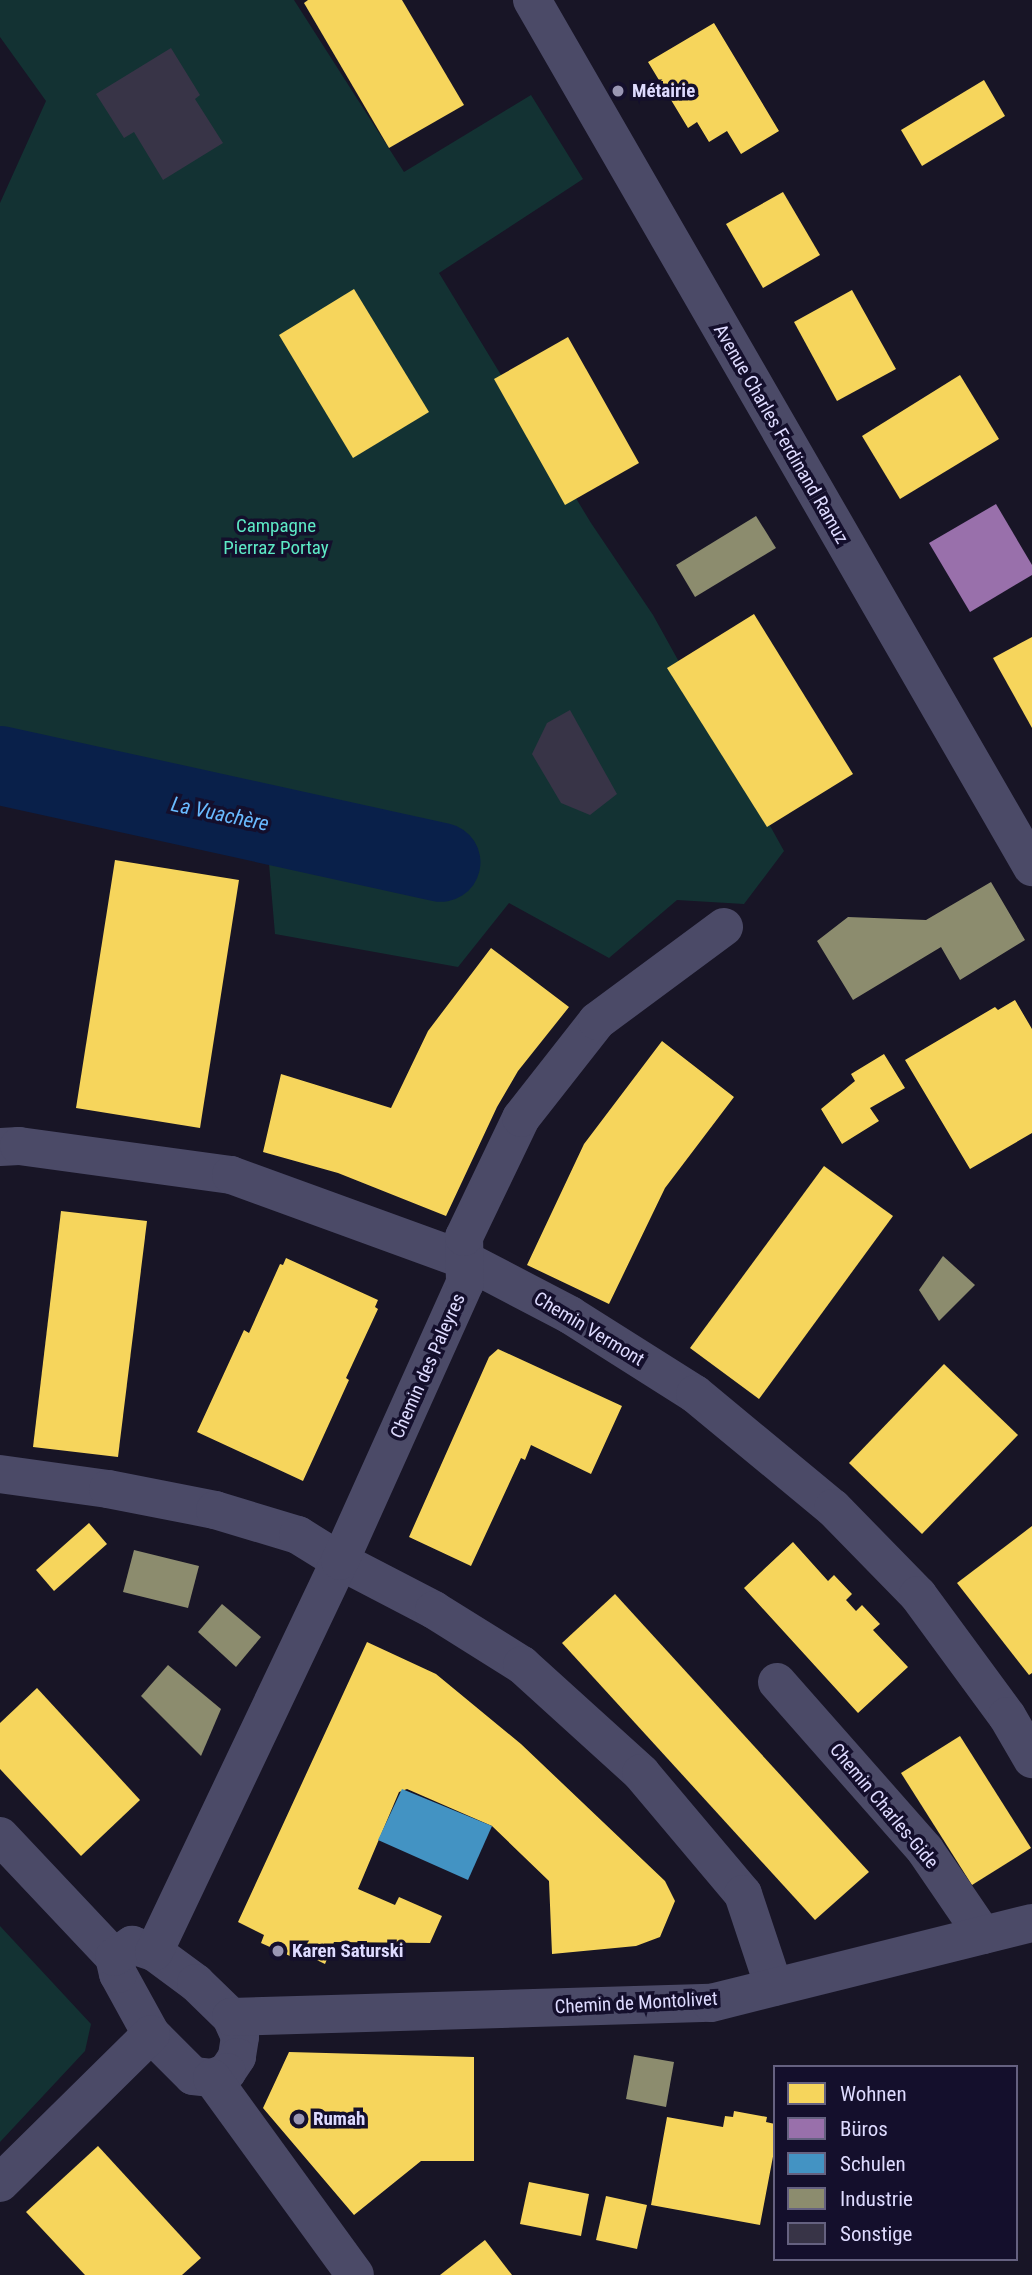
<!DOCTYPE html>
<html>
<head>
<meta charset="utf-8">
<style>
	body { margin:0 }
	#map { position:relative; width:1032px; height:2275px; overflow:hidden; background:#181526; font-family:"Roboto Condensed",sans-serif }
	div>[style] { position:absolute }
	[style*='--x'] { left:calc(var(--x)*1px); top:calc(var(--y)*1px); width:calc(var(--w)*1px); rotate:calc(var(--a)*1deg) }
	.green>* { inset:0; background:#133233 }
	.homes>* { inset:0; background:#f6d55c }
	.offices>* { inset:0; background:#9970ab }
	.schools>* { inset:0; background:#4393c3 }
	.industry>* { inset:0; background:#8c8c6e }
	.river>* { height:79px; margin:-39.5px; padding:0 39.5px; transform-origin:39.5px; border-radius:39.5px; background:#09204a }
	.building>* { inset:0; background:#383447 }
	.minor>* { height:38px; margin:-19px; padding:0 19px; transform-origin:19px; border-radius:19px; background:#4b4a67 }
	.tertiary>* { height:38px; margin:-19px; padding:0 19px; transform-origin:19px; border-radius:19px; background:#4b4a67 }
	.dots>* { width:19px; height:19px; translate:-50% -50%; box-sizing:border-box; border:4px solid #140f2c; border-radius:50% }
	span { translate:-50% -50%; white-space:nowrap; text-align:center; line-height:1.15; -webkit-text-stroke:7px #140f2c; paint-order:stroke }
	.poi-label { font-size:19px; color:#dedbff; font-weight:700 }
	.left { translate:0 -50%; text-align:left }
	.street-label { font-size:19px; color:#dedbff }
	.park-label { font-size:19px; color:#5de9c5 }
	.water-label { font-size:21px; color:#69baff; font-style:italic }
	.legend { position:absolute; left:773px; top:2065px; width:245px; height:196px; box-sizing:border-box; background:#140f2c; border:2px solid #656180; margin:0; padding:9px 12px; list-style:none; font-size:21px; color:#dedbff }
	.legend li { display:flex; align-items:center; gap:14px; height:35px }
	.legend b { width:35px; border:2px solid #656180 }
</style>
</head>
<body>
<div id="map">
	<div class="green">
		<div style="clip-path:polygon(0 0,294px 0,404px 172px,531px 95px,583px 179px,439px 273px,591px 523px,653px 615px,784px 851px,744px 904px,677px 900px,609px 958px,509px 903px,458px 967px,275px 934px,268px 852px,201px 805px,0 758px,0 203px,46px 101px,0 37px)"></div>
		<div style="clip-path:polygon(0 1926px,91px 2024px,85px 2051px,0 2142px)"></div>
	</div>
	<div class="homes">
		<div style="clip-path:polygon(308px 0,402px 0,464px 105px,389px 148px,304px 3px)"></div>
		<div style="clip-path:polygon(714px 23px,779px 131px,741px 154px,727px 131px,709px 142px,697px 122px,688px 128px,648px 62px)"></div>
		<div style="clip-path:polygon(984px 80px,1005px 116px,922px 166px,901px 130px)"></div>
		<div style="clip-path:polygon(783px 192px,820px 255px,763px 288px,726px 224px)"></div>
		<div style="clip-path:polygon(354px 289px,429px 412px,353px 458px,279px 335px)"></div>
		<div style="clip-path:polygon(852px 290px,896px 369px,837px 401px,794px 322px)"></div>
		<div style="clip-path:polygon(568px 337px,639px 463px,565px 505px,494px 379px)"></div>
		<div style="clip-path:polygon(960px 375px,999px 439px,900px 499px,862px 436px)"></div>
		<div style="clip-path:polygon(754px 614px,853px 774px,767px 827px,667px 668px)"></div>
		<div style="clip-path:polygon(1032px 637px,1032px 728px,993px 658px)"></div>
		<div style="clip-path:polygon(115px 860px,239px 880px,200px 1128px,76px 1108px)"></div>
		<div style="clip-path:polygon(491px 948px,569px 1007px,518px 1071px,497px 1107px,446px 1216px,338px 1173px,263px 1152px,281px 1074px,391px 1108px,428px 1031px)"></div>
		<div style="clip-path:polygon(1015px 1000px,1032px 1029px,1032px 1133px,970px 1169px,905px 1060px,995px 1007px,998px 1010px)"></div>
		<div style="clip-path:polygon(662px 1041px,734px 1097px,665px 1188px,609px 1304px,527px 1265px,584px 1144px)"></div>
		<div style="clip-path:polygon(884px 1054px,905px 1088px,870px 1108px,879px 1121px,842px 1144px,821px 1109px,855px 1081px,851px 1074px)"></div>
		<div style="clip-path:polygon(824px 1166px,893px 1216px,759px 1399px,690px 1348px)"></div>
		<div style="clip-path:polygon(61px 1211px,147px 1221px,118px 1457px,33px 1447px)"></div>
		<div style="clip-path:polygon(286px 1258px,378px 1300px,375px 1307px,378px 1309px,346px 1378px,349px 1380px,303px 1481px,197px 1432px,244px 1330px,249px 1333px,280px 1264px,283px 1265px)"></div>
		<div style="clip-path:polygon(498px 1349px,622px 1406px,591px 1474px,531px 1445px,525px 1460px,521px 1458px,471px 1566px,409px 1537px,489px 1357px)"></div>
		<div style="clip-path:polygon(944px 1364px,1018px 1435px,922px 1534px,849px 1463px)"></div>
		<div style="clip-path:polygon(89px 1523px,107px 1544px,54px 1591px,36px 1570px)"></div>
		<div style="clip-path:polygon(1032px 1526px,1032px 1673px,1029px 1675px,957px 1583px)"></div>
		<div style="clip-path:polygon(793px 1542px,828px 1581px,834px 1575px,852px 1594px,846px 1600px,856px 1611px,862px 1605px,880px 1624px,873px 1630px,908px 1667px,858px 1713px,744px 1588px)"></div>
		<div style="clip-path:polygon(615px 1594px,869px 1872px,815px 1920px,562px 1643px)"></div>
		<div style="clip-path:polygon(367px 1642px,436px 1674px,521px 1744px,665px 1881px,675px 1901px,660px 1937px,636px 1946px,552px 1954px,549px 1881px,492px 1826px,407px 1789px,399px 1792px,358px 1889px,395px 1905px,399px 1897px,442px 1916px,430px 1943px,334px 1942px,325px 1964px,294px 1949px,290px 1956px,261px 1943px,264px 1935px,238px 1922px)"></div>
		<div style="clip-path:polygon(37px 1688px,140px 1800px,81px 1856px,0 1769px,0 1723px)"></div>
		<div style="clip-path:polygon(960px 1736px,1031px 1848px,972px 1885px,901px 1773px)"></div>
		<div style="clip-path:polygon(289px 2052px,474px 2057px,474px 2161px,421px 2161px,354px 2215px,263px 2108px)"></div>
		<div style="clip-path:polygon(734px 2111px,767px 2117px,766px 2122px,775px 2124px,775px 2146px,760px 2225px,651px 2205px,667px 2117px,723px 2127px,725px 2116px,733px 2117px)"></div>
		<div style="clip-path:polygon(98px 2146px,201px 2258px,182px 2275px,85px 2275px,26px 2212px)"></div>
		<div style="clip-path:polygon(529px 2182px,589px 2194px,581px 2236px,520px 2224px)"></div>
		<div style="clip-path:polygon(606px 2196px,647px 2205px,637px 2249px,596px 2240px)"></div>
		<div style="clip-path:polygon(485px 2240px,512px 2275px,440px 2275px)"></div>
	</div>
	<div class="offices">
		<div style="clip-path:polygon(996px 504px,1032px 565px,1032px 575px,970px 612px,929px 543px)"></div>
	</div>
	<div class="schools">
		<div style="clip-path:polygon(402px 1789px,492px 1826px,468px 1880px,378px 1840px)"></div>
	</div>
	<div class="industry">
		<div style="clip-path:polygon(756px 516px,776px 548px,695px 597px,676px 565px)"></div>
		<div style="clip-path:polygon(991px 882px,1025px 940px,960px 980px,941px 947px,853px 1000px,817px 941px,848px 917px,926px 920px)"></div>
		<div style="clip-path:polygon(943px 1256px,975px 1285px,939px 1321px,919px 1290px)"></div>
		<div style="clip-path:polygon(134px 1550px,199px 1566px,188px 1608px,123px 1592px)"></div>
		<div style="clip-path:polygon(222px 1604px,261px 1637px,236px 1667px,198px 1632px)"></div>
		<div style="clip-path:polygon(168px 1665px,221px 1709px,201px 1756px,141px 1696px)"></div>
		<div style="clip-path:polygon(634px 2055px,674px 2062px,666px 2107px,626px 2099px)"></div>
	</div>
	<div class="river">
		<div style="--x:0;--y:765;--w:451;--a:12.4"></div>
	</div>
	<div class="building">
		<div style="clip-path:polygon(171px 48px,200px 95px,195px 99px,223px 143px,163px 180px,134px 132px,124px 138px,96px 94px)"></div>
		<div style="clip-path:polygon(570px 710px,617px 794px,590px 815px,561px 803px,532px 754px,547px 723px)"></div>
	</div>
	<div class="minor">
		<div style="--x:0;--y:1147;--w:19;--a:-3"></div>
		<div style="--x:19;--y:1146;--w:214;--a:7.8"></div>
		<div style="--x:231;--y:1175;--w:249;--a:20"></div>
		<div style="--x:465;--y:1260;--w:119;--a:27.6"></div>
		<div style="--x:570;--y:1315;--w:148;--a:32.3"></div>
		<div style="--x:695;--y:1394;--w:179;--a:39.6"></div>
		<div style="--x:833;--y:1508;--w:122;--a:45.7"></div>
		<div style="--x:918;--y:1595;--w:150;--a:53.7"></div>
		<div style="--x:1007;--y:1716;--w:50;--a:59.8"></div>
		<div style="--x:0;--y:1474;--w:109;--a:7.9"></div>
		<div style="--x:108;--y:1489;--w:109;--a:11.1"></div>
		<div style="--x:215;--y:1510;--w:87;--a:16.8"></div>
		<div style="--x:298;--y:1535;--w:49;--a:31.8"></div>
		<div style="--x:340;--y:1561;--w:106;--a:27.5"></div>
		<div style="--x:434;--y:1610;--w:104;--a:32"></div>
		<div style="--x:522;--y:1665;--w:161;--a:42.2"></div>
		<div style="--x:641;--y:1773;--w:158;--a:49.9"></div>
		<div style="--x:743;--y:1894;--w:98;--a:71.6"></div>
		<div style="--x:777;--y:1682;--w:224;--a:48.6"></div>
		<div style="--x:925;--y:1850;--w:103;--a:55.7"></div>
		<div style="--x:0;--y:1836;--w:166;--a:46.7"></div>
		<div style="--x:132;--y:1945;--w:23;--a:18"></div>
		<div style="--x:154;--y:1952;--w:52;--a:36.4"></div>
		<div style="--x:196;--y:1983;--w:49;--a:44.2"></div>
		<div style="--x:231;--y:2017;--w:22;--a:66"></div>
		<div style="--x:240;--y:2037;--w:20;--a:99"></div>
		<div style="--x:237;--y:2057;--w:18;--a:124"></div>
		<div style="--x:227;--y:2072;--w:16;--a:158"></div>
		<div style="--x:212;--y:2078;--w:19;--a:-174"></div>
		<div style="--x:193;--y:2076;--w:59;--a:-135"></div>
		<div style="--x:151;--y:2034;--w:68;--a:-118.8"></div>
		<div style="--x:118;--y:1974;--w:17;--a:-103"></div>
		<div style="--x:114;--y:1957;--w:22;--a:-34"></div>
		<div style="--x:154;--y:1952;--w:433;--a:-64.6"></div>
		<div style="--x:340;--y:1561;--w:305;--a:-65.8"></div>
		<div style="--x:465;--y:1283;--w:46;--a:-91.2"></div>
		<div style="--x:464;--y:1237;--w:132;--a:-64.4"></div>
		<div style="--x:521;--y:1118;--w:123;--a:-51.9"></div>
		<div style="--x:597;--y:1021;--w:158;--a:-36.5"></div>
		<div style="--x:231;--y:2017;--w:480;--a:-1.7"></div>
		<div style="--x:711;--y:2003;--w:331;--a:-14"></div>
		<div style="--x:212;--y:2078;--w:243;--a:54"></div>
		<div style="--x:0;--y:2183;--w:212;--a:-44.6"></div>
	</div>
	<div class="tertiary">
		<div style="--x:532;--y:0;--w:1001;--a:60.03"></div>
	</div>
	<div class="dots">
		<div style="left:618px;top:91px;background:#9996b3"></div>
		<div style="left:278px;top:1951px;background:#9996b3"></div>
		<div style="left:299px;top:2119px;background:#9996b3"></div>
	</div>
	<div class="poi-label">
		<span class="left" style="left:632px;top:91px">Métairie</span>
		<span class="left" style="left:292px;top:1951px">Karen Saturski</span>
		<span class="left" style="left:313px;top:2119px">Rumah</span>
	</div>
	<div class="street-label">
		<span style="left:781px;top:434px;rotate:60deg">Avenue Charles Ferdinand Ramuz</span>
		<span style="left:589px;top:1329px;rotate:31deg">Chemin Vermont</span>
		<span style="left:428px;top:1366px;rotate:-66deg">Chemin des Paleyres</span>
		<span style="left:884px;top:1806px;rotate:50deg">Chemin Charles-Gide</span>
		<span style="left:636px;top:2003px;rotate:-3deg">Chemin de Montolivet</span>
	</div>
	<div class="park-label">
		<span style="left:276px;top:537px">Campagne<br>Pierraz Portay</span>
	</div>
	<div class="water-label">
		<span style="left:220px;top:814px;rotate:12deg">La Vuachère</span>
	</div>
	<ul class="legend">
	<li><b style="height:19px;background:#f6d55c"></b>Wohnen</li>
	<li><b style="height:19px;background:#9970ab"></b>Büros</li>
	<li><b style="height:19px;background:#4393c3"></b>Schulen</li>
	<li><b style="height:19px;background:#8c8c6e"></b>Industrie</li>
	<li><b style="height:19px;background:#383447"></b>Sonstige</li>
	</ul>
</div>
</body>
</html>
